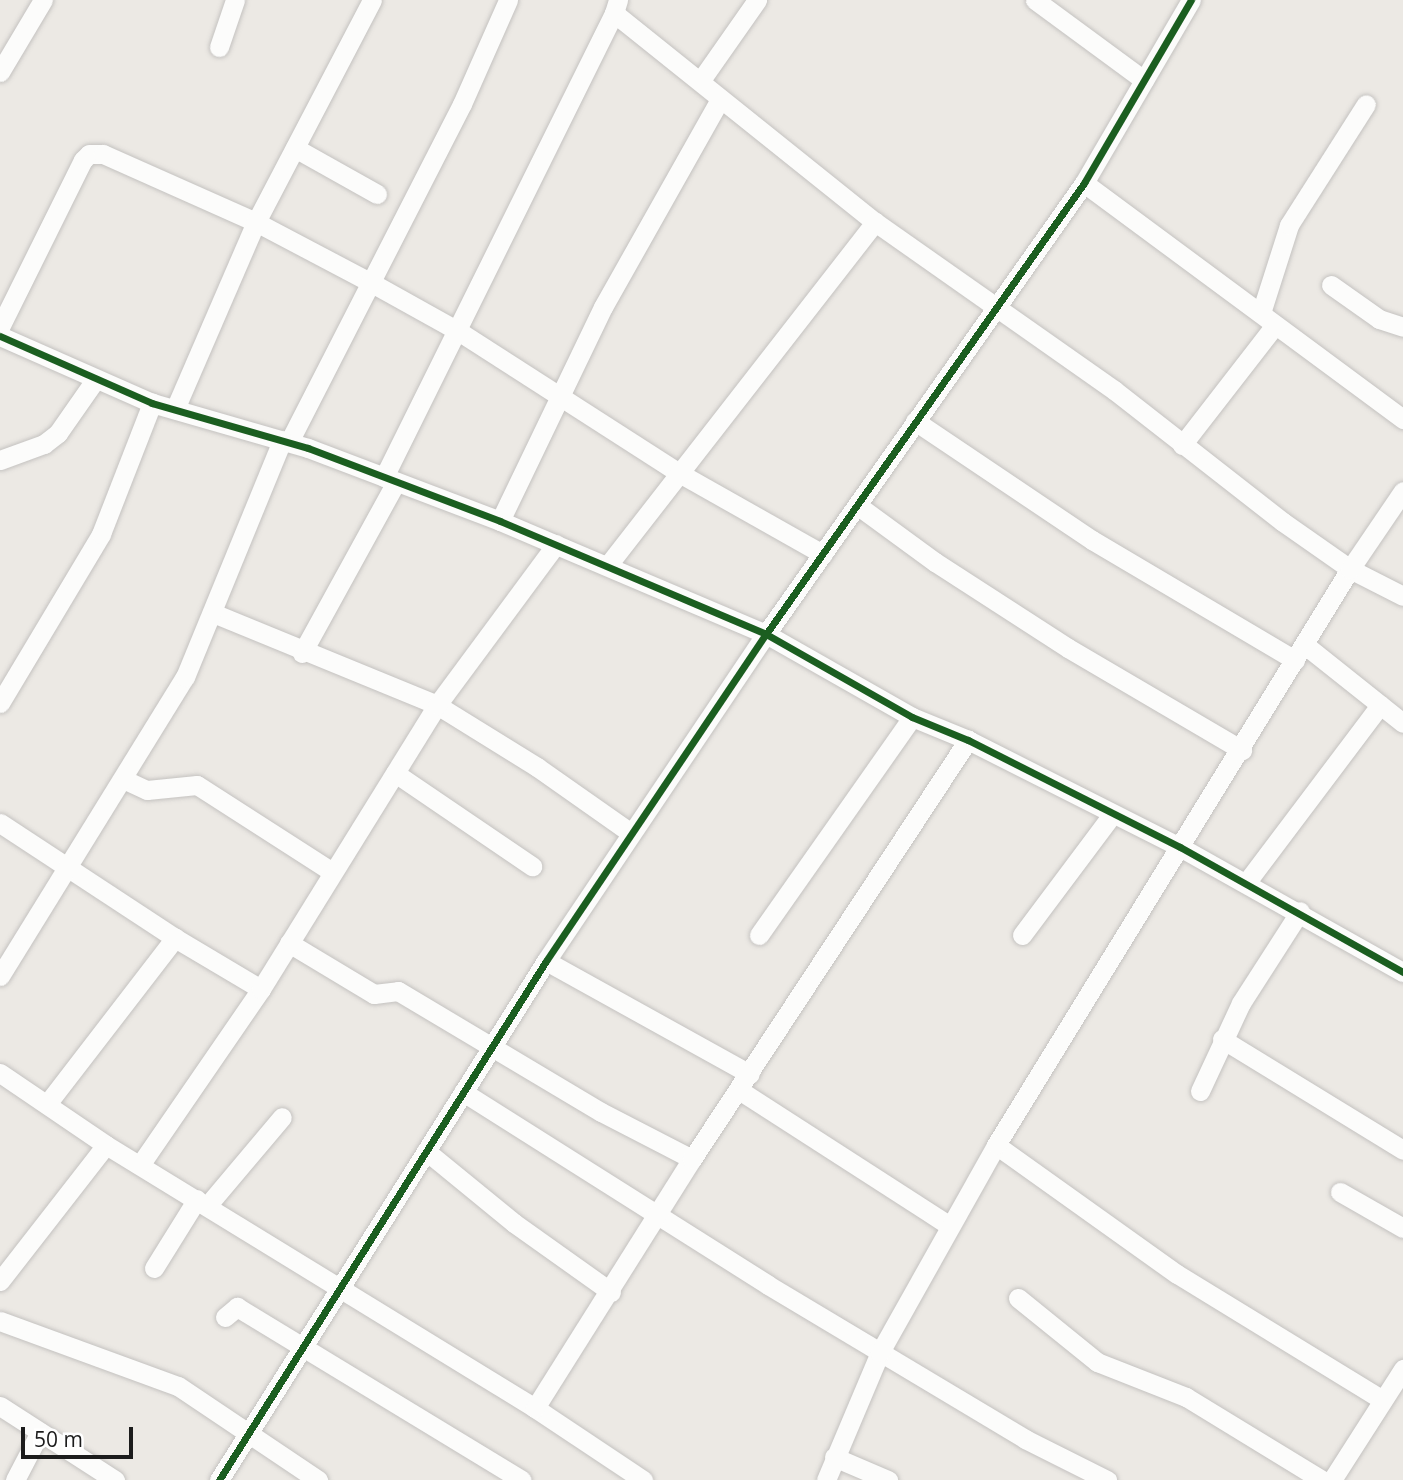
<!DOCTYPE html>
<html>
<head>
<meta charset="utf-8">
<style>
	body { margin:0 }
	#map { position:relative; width:1403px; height:1480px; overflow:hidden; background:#ece9e4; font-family:"Open Sans",sans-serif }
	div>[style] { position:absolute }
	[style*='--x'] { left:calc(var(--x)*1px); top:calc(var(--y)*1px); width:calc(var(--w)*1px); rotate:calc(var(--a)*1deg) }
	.roads { filter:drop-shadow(0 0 2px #c4c2c0) drop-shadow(0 0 2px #c4c2c0) }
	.minor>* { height:19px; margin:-9.5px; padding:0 9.5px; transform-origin:9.5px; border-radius:9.5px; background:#fcfcfb }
	.cycleway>* { height:7px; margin:-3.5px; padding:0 3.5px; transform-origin:3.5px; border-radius:3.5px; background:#1b5e20 }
	span { translate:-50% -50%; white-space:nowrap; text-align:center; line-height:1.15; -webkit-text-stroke:5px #fff; paint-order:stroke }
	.scale { position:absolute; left:21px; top:1427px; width:112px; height:32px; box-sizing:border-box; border:4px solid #1c1c1c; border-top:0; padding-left:9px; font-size:21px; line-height:24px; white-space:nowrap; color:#1c1c1c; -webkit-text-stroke:5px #fff; paint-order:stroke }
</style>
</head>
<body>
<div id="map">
	<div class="roads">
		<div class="minor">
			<div style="--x:618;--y:0;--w:14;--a:107"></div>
			<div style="--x:614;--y:13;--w:334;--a:38.7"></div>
			<div style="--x:875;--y:222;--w:292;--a:35.1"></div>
			<div style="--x:1114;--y:390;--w:214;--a:38"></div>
			<div style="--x:1283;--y:522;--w:82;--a:35"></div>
			<div style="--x:1350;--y:569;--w:59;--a:27"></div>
			<div style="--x:1035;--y:0;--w:135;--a:36.3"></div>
			<div style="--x:219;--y:47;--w:50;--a:-71.2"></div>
			<div style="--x:0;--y:72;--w:84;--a:-59.2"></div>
			<div style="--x:701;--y:80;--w:98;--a:-55"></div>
			<div style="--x:295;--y:148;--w:94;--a:29.3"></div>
			<div style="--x:1084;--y:183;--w:397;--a:36.5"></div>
			<div style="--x:1331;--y:285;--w:59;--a:35.3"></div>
			<div style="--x:1379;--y:319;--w:25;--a:18"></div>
			<div style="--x:1261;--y:313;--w:92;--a:-72.3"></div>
			<div style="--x:1289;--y:225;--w:143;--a:-57.5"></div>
			<div style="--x:0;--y:327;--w:186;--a:-63.6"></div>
			<div style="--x:83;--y:160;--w:8;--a:-45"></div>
			<div style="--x:89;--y:154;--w:14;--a:0"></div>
			<div style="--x:103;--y:154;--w:167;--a:24"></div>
			<div style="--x:256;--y:222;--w:129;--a:27.8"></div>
			<div style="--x:370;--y:282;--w:101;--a:29.1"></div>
			<div style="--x:458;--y:331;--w:263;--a:32.7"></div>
			<div style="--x:679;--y:473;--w:165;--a:29.4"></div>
			<div style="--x:0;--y:336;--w:166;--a:23.8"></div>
			<div style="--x:152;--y:403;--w:162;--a:16.1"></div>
			<div style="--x:308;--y:448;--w:205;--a:20.8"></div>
			<div style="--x:500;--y:521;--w:289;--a:23"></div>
			<div style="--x:766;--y:634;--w:168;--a:29.6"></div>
			<div style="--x:912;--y:717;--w:61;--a:22.3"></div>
			<div style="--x:968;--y:740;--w:237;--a:26.8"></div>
			<div style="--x:1180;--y:847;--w:256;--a:29.3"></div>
			<div style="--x:175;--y:409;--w:204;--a:-66.6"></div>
			<div style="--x:256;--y:222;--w:250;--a:-62.4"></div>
			<div style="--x:915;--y:421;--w:213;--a:33.9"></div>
			<div style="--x:1092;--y:540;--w:236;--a:30.6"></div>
			<div style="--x:289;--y:442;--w:380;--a:-62.9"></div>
			<div style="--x:462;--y:104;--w:114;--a:-66.1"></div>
			<div style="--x:1182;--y:445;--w:152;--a:-52.2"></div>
			<div style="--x:0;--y:460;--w:47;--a:-20"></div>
			<div style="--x:44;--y:444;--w:18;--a:-38"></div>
			<div style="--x:58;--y:433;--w:65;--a:-55.1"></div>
			<div style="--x:384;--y:477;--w:518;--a:-63.63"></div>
			<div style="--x:857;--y:505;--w:97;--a:36.2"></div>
			<div style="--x:935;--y:562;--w:158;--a:32.9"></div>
			<div style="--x:1068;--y:648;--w:202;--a:30.4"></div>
			<div style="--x:500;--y:521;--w:237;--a:-64.3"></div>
			<div style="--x:603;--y:307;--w:239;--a:-60.6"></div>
			<div style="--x:608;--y:565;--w:435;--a:-52.1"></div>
			<div style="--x:213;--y:613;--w:242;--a:22.3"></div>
			<div style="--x:437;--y:705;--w:118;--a:31.8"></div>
			<div style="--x:537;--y:767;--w:115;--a:35.1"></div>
			<div style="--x:1305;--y:645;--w:125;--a:38.5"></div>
			<div style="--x:302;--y:653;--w:195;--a:-61.2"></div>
			<div style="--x:0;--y:703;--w:197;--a:-59.1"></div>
			<div style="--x:101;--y:534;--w:141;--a:-68.7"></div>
			<div style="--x:395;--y:773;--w:166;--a:34.2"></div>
			<div style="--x:123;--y:779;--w:26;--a:25"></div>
			<div style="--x:147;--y:790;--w:50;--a:-5.7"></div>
			<div style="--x:197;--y:785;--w:159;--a:32.7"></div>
			<div style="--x:0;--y:823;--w:209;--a:33.3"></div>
			<div style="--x:175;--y:938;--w:100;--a:30.7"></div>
			<div style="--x:1246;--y:883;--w:223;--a:-53"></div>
			<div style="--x:759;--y:935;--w:266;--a:-54.9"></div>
			<div style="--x:1022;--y:935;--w:149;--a:-53.2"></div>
			<div style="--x:289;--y:943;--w:99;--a:31"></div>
			<div style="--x:374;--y:994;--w:24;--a:-7"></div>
			<div style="--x:398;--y:991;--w:236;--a:30.8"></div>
			<div style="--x:601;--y:1112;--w:102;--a:27.3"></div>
			<div style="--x:546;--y:961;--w:233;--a:29"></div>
			<div style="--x:0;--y:976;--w:352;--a:-58.3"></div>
			<div style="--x:185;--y:677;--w:256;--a:-67.7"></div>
			<div style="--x:1222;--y:1039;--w:212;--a:31.5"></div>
			<div style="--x:0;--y:1073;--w:128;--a:34.2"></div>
			<div style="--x:106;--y:1145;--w:503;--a:31.51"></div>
			<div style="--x:535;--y:1408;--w:130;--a:33.7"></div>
			<div style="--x:739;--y:1090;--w:251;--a:32.8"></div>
			<div style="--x:1200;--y:1091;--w:97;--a:-65"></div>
			<div style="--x:1241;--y:1003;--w:109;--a:-57.3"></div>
			<div style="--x:463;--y:1092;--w:361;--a:32.3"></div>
			<div style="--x:768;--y:1285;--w:300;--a:30.9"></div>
			<div style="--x:1025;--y:1439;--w:92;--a:26.6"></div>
			<div style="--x:47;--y:1104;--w:210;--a:-52.4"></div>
			<div style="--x:996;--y:1145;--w:222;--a:35.5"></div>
			<div style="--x:1177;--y:1274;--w:241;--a:31.5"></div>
			<div style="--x:426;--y:1151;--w:114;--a:39.3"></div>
			<div style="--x:514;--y:1223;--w:119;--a:35.4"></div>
			<div style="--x:140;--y:1165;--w:214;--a:-55.5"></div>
			<div style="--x:261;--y:989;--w:334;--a:-58.2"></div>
			<div style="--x:437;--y:705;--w:200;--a:-53.5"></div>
			<div style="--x:1340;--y:1192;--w:73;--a:29.7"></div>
			<div style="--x:207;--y:1206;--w:116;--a:-49.9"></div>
			<div style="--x:154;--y:1268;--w:81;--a:-58.1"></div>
			<div style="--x:0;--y:1281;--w:172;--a:-52.1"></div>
			<div style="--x:1018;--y:1298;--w:102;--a:39"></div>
			<div style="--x:1097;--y:1362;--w:96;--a:21.5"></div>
			<div style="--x:1186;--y:1397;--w:159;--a:31.4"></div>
			<div style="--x:225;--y:1317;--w:16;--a:-40"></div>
			<div style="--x:237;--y:1307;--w:333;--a:31.3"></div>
			<div style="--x:0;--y:1321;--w:189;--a:20.1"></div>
			<div style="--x:178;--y:1386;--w:169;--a:33.9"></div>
			<div style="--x:0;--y:1406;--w:137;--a:32.8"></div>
			<div style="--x:535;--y:1408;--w:294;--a:-57.8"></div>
			<div style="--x:692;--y:1159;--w:502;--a:-56.63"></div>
			<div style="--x:834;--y:1457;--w:59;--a:23.1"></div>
			<div style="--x:15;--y:1480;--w:54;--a:-62.5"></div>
			<div style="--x:219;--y:1480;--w:613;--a:-57.79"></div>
			<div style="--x:546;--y:961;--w:394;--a:-56.1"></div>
			<div style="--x:766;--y:634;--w:552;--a:-54.81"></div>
			<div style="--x:1084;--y:183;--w:212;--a:-59.7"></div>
			<div style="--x:826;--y:1480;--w:139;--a:-67.1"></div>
			<div style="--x:880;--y:1352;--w:237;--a:-60.7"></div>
			<div style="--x:996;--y:1145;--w:676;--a:-58.43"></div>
			<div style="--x:1350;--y:569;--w:94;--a:-55.8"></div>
			<div style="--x:1332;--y:1480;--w:132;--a:-57.4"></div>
		</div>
	</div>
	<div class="cycleway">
		<div style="--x:0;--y:336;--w:166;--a:23.8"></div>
		<div style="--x:152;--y:403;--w:162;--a:16.1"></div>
		<div style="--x:308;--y:448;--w:205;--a:20.8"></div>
		<div style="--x:500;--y:521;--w:289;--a:23"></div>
		<div style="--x:766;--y:634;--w:168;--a:29.6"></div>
		<div style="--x:912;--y:717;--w:61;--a:22.3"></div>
		<div style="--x:968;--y:740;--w:237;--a:26.8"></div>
		<div style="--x:1180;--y:847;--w:256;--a:29.3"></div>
		<div style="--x:219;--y:1480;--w:613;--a:-57.79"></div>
		<div style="--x:546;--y:961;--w:394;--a:-56.1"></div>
		<div style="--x:766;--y:634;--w:552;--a:-54.81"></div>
		<div style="--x:1084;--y:183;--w:212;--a:-59.7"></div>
	</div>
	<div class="scale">50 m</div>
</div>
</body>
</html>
